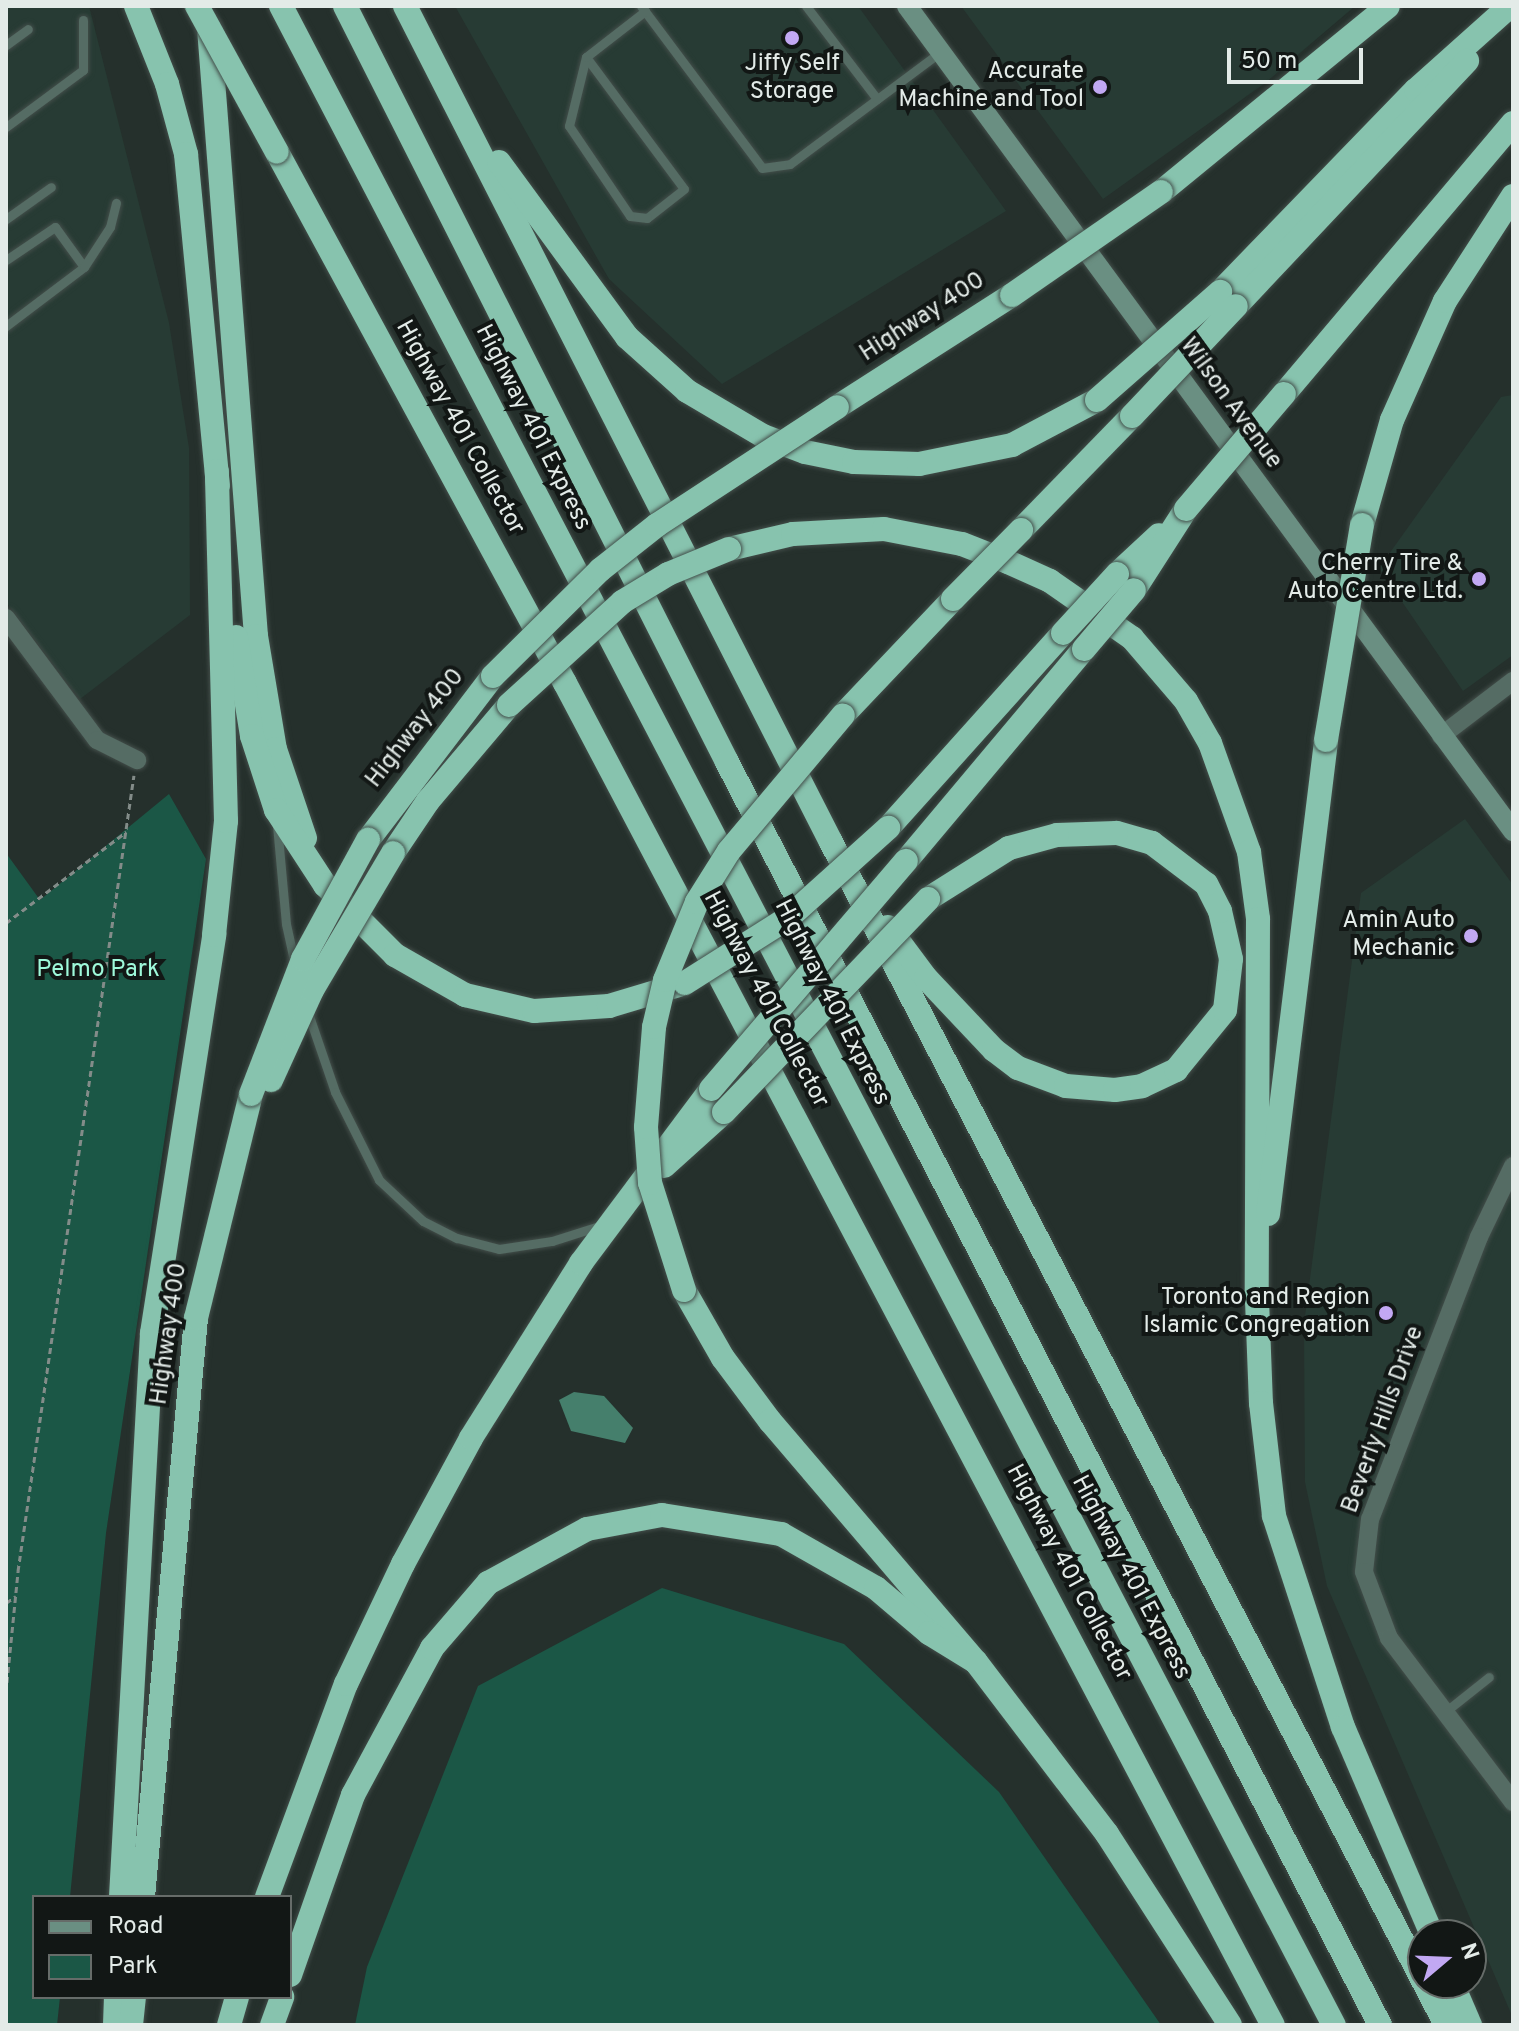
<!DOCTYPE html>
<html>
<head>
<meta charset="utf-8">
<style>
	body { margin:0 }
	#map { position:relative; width:1519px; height:2031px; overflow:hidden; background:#25302c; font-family:Overpass,sans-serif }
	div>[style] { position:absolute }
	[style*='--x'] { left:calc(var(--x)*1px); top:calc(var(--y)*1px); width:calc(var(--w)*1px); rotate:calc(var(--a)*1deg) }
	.built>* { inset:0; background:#273b34 }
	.green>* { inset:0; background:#1b5746 }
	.water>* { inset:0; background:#457f6c }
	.path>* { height:3px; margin-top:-1.5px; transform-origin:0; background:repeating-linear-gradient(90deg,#838c89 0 6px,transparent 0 10px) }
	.roads { filter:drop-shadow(0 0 2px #434e4a) drop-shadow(0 0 2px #434e4a) }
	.service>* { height:9px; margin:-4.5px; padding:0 4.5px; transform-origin:4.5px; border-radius:4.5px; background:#556c64 }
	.minor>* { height:18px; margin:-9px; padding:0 9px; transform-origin:9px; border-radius:9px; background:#556c64 }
	.secondary>* { height:20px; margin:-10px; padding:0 10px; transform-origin:10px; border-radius:10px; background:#6a8f82 }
	.motorway>* { height:24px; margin:-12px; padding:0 12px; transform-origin:12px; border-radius:12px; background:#87c3ae }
	.bridges { filter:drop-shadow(0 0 2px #434e4a) drop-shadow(0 0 2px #434e4a) }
	.motorway-bridge>* { height:24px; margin:-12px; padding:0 12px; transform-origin:12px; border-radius:12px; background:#87c3ae }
	.dots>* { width:22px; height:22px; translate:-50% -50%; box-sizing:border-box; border:4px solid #121715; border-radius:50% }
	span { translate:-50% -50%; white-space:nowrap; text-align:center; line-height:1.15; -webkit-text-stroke:8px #121715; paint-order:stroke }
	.poi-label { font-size:24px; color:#e3ebe8 }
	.right { translate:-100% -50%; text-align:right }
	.street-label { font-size:24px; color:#e3ebe8 }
	.park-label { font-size:24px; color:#9ef9da }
	.frame { position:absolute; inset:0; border:8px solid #e3ebe8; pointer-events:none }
	.legend { position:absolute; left:32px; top:1895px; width:260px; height:104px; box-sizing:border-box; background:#121715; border:2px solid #666c69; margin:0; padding:10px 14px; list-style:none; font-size:24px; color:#e3ebe8 }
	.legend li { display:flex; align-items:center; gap:16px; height:40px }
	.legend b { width:40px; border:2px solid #666c69 }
	.north { position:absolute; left:1407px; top:1919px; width:80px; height:80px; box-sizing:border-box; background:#121715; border:2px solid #666c69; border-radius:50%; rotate:71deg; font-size:22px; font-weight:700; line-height:32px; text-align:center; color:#e3ebe8 }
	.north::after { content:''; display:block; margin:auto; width:28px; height:36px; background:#c2a8f3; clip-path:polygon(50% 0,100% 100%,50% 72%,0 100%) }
	.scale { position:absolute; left:1227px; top:48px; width:136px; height:36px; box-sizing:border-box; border:4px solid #e3ebe8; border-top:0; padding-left:10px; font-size:24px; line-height:28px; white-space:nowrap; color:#e3ebe8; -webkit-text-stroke:6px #121715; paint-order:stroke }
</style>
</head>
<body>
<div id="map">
	<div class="built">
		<div style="clip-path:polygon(6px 6px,89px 6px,169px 323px,189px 448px,190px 615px,80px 699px,6px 602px)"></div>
		<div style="clip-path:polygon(455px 6px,858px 6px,1006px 211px,722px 384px,609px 279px)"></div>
		<div style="clip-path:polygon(961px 6px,1355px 6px,1265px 83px,1103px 199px)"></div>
		<div style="clip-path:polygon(1513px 395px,1513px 655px,1463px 691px,1379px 568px,1501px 397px)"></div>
		<div style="clip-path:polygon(1465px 819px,1513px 885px,1513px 2018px,1327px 1586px,1305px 1482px,1304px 1324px,1361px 893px)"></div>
	</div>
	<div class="green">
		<div style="clip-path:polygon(169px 794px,206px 859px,106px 1533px,70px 1897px,34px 1897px,34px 1997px,60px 1997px,57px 2025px,6px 2025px,6px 853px,40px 900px)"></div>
		<div style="clip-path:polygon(662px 1588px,844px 1644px,999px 1792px,1161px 2025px,355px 2025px,367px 1967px,478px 1686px)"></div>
	</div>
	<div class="water">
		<div style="clip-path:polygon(574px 1392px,604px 1396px,633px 1428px,625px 1443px,571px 1431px,559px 1400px)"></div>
	</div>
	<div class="path">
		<div style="--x:6;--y:923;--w:151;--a:-37.2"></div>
		<div style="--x:6;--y:1603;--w:12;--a:-35"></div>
		<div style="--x:6;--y:1692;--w:122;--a:-84.3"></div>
		<div style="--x:18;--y:1571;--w:804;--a:-81.71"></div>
	</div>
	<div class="roads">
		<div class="service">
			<div style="--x:641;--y:6;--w:202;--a:53.2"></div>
			<div style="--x:762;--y:168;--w:28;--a:-8"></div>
			<div style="--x:790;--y:164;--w:187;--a:-36.7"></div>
			<div style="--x:806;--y:6;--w:117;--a:52.6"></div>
			<div style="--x:6;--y:45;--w:27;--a:-36"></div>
			<div style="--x:586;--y:57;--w:164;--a:53.4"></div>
			<div style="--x:684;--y:189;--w:47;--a:141.9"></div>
			<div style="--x:647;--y:218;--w:17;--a:-173"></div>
			<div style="--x:630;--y:216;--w:109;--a:-124.1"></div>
			<div style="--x:569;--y:126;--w:71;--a:-76.2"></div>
			<div style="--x:586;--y:57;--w:75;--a:-37.9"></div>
			<div style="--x:6;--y:127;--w:96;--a:-36.5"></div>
			<div style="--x:83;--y:70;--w:50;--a:-90"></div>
			<div style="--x:6;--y:219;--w:55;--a:-35.4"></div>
			<div style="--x:6;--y:260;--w:59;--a:-34"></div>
			<div style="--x:55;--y:227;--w:49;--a:54.1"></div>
			<div style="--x:84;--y:267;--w:98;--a:142.9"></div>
			<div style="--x:84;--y:267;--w:48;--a:-57"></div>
			<div style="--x:110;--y:227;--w:25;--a:-76"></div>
			<div style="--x:277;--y:825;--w:99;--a:84.8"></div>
			<div style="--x:286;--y:924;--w:42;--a:77.6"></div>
			<div style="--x:307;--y:1010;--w:87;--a:71.1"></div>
			<div style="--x:335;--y:1092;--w:98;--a:63.4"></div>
			<div style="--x:379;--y:1180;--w:60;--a:43"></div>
			<div style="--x:423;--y:1221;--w:38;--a:27"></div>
			<div style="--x:457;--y:1238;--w:43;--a:14.7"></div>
			<div style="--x:499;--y:1249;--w:54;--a:-8.6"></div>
			<div style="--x:552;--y:1241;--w:52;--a:-17.7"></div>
			<div style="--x:1445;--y:1712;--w:56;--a:-38.5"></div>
		</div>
		<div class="minor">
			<div style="--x:6;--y:618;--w:152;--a:53.3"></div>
			<div style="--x:97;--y:740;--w:45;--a:26.6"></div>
			<div style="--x:1441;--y:736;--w:91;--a:-37.4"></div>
			<div style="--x:1513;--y:1166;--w:79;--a:115.6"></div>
			<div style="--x:1479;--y:1237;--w:302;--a:111.1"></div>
			<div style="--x:1370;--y:1519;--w:53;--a:96.5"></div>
			<div style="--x:1364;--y:1572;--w:71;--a:69.3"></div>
			<div style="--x:1389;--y:1638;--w:206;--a:52.9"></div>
		</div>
		<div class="secondary">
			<div style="--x:907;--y:6;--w:1024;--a:53.7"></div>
		</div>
		<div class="motorway">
			<div style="--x:136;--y:6;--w:84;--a:68.3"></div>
			<div style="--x:167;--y:84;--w:73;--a:74.8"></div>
			<div style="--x:186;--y:154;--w:333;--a:84.5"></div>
			<div style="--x:281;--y:6;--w:2277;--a:62.46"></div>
			<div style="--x:345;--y:6;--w:847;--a:63.19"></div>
			<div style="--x:727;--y:762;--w:1422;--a:62.66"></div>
			<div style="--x:405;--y:6;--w:938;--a:63"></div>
			<div style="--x:831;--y:842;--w:1333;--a:62.53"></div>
			<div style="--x:209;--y:28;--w:610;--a:85.58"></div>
			<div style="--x:256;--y:636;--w:115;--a:80.5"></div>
			<div style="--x:275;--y:749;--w:94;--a:71.4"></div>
			<div style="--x:277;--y:152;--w:604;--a:61.53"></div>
			<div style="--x:565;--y:683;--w:1517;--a:62.19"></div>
			<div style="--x:499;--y:162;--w:217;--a:53.8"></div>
			<div style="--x:627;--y:337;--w:81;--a:42"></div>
			<div style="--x:687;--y:391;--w:88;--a:30.6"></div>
			<div style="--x:763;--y:436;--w:45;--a:20.9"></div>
			<div style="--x:805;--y:452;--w:50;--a:11.5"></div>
			<div style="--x:854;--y:462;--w:65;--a:1.8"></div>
			<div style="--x:919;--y:464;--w:95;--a:-11.5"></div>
			<div style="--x:1012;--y:445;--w:96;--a:-27.9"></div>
			<div style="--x:1161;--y:192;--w:293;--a:-39.3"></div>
			<div style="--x:1220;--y:292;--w:281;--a:-45.9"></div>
			<div style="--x:1416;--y:90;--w:126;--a:-41.8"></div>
			<div style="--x:1236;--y:306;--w:337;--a:-46.7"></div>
			<div style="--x:1284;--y:394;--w:355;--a:-49.8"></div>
			<div style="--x:837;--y:407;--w:208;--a:-32.6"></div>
			<div style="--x:1362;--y:525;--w:109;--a:-74.1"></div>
			<div style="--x:1392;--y:420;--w:130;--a:-66"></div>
			<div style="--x:1445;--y:301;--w:125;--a:-57.1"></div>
			<div style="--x:1021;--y:530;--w:159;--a:-45.8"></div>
			<div style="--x:729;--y:549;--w:66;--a:-13.2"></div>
			<div style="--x:793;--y:534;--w:91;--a:-3.1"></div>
			<div style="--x:884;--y:529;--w:79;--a:10.9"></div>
			<div style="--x:962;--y:544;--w:49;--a:21.4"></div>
			<div style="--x:1008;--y:562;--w:46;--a:24.3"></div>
			<div style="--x:1050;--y:581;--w:100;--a:34.8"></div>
			<div style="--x:1132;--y:638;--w:83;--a:49.4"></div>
			<div style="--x:1186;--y:701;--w:48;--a:60.3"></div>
			<div style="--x:1210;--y:743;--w:116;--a:70.3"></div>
			<div style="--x:1249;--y:852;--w:68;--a:82.3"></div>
			<div style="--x:1258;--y:919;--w:381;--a:90.2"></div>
			<div style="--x:1257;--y:1300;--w:103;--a:87.8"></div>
			<div style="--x:1261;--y:1403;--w:114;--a:83.4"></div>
			<div style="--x:1274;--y:1516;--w:222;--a:71.9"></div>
			<div style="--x:1343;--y:1727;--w:226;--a:66.8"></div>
			<div style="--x:1117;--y:574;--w:57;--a:-42.9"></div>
			<div style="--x:1134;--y:590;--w:96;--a:-57.3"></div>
			<div style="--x:236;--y:637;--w:100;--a:80.8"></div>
			<div style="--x:252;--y:736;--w:78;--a:72"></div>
			<div style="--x:276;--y:810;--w:90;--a:56.8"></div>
			<div style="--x:325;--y:885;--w:99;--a:45"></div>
			<div style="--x:395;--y:955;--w:81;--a:29.7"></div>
			<div style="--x:465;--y:995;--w:71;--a:13.1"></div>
			<div style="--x:534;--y:1011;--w:75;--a:-3.8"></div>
			<div style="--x:609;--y:1006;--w:73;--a:-16.7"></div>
			<div style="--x:843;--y:715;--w:160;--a:-46.5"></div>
			<div style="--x:888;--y:828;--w:262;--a:-48.1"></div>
			<div style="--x:368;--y:840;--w:206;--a:-52.7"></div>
			<div style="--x:393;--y:853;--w:63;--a:-56.1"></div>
			<div style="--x:428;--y:801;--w:126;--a:-49.8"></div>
			<div style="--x:906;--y:861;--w:277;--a:-50"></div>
			<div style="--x:888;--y:927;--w:64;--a:53.3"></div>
			<div style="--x:926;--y:978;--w:99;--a:46.6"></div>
			<div style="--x:994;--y:1050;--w:30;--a:37"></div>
			<div style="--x:1018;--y:1068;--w:51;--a:20.6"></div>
			<div style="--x:1066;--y:1086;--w:49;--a:4.7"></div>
			<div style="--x:1115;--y:1090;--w:27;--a:-8"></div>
			<div style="--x:1142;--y:1086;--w:38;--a:-25"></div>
			<div style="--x:1176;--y:1070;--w:77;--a:-50.8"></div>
			<div style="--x:1225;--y:1010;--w:51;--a:-83.3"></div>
			<div style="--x:1231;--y:959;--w:49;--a:-102.9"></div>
			<div style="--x:1220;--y:911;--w:30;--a:-117"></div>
			<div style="--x:1206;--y:884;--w:68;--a:-142.8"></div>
			<div style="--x:1152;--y:843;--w:37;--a:-164"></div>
			<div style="--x:1116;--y:833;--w:59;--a:178.1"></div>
			<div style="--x:1057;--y:835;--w:50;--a:164.8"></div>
			<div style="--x:1009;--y:848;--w:96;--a:147.8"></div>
			<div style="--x:664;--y:1166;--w:81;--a:-42"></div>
			<div style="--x:1268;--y:1214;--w:478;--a:-83"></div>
			<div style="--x:684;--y:1290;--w:78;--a:60.2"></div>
			<div style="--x:723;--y:1358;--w:79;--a:53.3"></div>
			<div style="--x:770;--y:1421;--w:317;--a:49.5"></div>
			<div style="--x:976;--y:1662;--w:216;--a:52.7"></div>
			<div style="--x:1107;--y:1834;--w:227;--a:57.2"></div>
			<div style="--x:121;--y:1897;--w:565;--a:-86.85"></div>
			<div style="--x:152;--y:1333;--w:403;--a:-81.1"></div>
			<div style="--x:214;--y:935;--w:115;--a:-84"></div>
			<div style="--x:226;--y:821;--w:350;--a:-91.5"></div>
			<div style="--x:143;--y:1897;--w:581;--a:-84.77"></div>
			<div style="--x:196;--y:1318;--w:231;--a:-76.2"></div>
			<div style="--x:267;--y:1897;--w:227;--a:-69.7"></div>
			<div style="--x:346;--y:1684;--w:133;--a:-64.6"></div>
			<div style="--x:403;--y:1564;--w:143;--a:-61.6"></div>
			<div style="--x:471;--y:1438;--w:207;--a:-57.8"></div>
			<div style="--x:581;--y:1263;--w:217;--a:-53.2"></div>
			<div style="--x:290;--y:1975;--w:191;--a:-70.7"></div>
			<div style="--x:353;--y:1795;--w:167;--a:-61.7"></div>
			<div style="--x:432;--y:1648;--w:86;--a:-49.3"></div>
			<div style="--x:488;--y:1583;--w:113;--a:-28.6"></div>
			<div style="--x:587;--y:1529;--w:76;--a:-10.6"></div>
			<div style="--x:662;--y:1515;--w:121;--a:9.1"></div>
			<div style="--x:781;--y:1534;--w:109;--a:29.6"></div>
			<div style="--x:876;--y:1588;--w:70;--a:40.3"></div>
			<div style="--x:929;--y:1633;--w:55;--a:31.7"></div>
			<div style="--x:1452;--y:1983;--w:46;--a:66.8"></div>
			<div style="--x:115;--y:2025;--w:28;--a:-88"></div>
			<div style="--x:131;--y:2025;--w:28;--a:-84"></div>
			<div style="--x:229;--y:2025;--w:29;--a:-74"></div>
			<div style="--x:272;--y:2025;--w:30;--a:-70"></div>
		</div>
	</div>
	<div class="bridges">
		<div class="motorway-bridge">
			<div style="--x:197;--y:6;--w:166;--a:61.3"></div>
			<div style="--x:1012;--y:295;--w:181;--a:-34.7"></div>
			<div style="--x:1097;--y:400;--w:164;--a:-41.3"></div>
			<div style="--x:1132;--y:416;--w:151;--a:-46.6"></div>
			<div style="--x:1186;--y:509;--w:151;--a:-49.6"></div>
			<div style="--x:953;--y:599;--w:97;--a:-45.4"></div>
			<div style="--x:1063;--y:633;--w:80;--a:-47.5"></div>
			<div style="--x:1084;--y:649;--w:77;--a:-49.7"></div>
			<div style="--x:493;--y:676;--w:151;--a:-44.7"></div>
			<div style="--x:600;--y:570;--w:73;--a:-38.3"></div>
			<div style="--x:657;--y:525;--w:215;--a:-33.2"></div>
			<div style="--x:509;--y:705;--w:153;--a:-42.3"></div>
			<div style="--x:622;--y:602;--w:54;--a:-31.3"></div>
			<div style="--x:668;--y:574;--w:66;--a:-22.3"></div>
			<div style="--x:1326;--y:740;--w:218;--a:-80.5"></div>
			<div style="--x:685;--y:983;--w:122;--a:-32.3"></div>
			<div style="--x:788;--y:918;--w:135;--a:-42"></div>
			<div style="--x:271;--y:1080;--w:99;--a:-65.5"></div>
			<div style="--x:312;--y:990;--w:159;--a:-59.4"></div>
			<div style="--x:711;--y:1089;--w:300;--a:-49.5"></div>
			<div style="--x:251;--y:1094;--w:145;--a:-68.9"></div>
			<div style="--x:303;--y:959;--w:136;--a:-61.4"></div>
			<div style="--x:724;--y:1112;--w:295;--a:-46.2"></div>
			<div style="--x:684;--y:1290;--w:112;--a:-107.6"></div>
			<div style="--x:650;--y:1183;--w:56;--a:-94.1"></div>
			<div style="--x:646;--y:1127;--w:100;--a:-85.4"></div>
			<div style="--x:654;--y:1027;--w:48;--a:-76.8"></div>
			<div style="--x:665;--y:980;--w:84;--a:-67.7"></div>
			<div style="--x:697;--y:902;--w:60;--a:-57.9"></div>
			<div style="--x:729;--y:851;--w:177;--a:-50"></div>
		</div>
	</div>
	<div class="dots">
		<div style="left:792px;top:38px;background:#c2a8f3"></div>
		<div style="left:1100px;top:87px;background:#c2a8f3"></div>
		<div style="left:1479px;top:579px;background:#c2a8f3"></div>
		<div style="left:1471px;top:936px;background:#c2a8f3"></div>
		<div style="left:1386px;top:1313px;background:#c2a8f3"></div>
	</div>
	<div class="poi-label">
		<span style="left:792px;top:79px">Jiffy Self<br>Storage</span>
		<span class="right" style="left:1084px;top:87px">Accurate<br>Machine and Tool</span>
		<span class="right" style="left:1463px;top:579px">Cherry Tire &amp;<br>Auto Centre Ltd.</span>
		<span class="right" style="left:1455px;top:936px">Amin Auto<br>Mechanic</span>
		<span class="right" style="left:1370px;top:1313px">Toronto and Region<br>Islamic Congregation</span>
	</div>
	<div class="street-label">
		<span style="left:923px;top:318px;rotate:-33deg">Highway 400</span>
		<span style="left:1230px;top:404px;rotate:54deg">Wilson Avenue</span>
		<span style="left:459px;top:428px;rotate:61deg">Highway 401 Collector</span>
		<span style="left:532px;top:428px;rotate:63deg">Highway 401 Express</span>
		<span style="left:416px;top:729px;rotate:-52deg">Highway 400</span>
		<span style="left:765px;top:1000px;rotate:62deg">Highway 401 Collector</span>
		<span style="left:831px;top:1003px;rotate:63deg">Highway 401 Express</span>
		<span style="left:170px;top:1334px;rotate:-82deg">Highway 400</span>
		<span style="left:1384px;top:1420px;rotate:-70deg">Beverly Hills Drive</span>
		<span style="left:1068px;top:1573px;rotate:62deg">Highway 401 Collector</span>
		<span style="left:1130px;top:1578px;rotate:62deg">Highway 401 Express</span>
	</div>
	<div class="park-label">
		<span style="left:98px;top:971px">Pelmo Park</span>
	</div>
	<div class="frame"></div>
	<ul class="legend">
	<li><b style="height:10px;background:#6a8f82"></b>Road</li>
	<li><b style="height:22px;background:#1b5746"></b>Park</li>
	</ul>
	<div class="north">N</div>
	<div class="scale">50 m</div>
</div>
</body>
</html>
